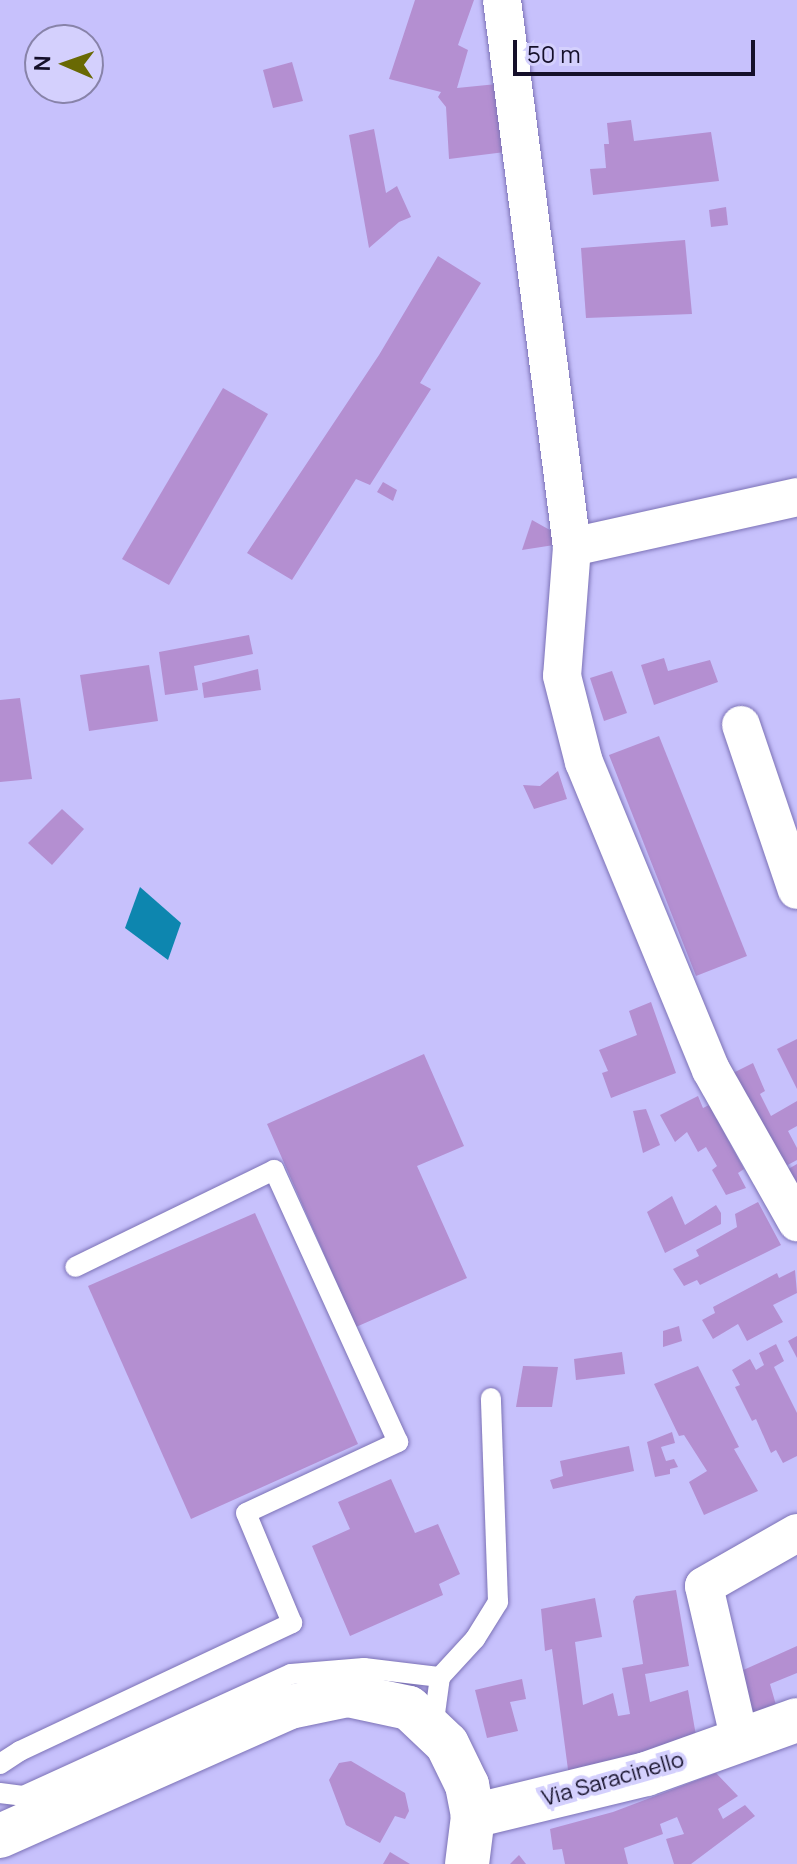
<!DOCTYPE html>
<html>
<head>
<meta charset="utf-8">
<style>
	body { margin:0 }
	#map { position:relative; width:797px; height:1864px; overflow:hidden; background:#c7c1fc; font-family:Manrope,sans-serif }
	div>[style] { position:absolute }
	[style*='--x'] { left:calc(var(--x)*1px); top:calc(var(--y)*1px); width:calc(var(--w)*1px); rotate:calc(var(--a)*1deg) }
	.water>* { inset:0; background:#0d86af }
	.building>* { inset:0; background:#b48fd1 }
	.roads { filter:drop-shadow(0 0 2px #7c72b6) drop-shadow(0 0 2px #7c72b6) }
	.lane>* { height:20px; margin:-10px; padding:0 10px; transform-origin:10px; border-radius:10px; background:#fff }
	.street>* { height:38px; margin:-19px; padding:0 19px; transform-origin:19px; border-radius:19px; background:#fff }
	.secondary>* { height:44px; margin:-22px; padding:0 22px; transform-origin:22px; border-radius:22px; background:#fff }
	span { translate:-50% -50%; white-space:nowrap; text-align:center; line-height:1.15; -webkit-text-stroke:8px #d4d0fd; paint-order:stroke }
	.street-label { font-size:22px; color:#15102a }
	.north { position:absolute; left:24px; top:24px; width:80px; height:80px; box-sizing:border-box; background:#d4d0fd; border:2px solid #8883a9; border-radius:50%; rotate:272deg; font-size:22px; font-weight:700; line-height:32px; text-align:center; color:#15102a }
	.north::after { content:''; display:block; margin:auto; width:28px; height:36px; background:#696904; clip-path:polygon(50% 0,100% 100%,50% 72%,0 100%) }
	.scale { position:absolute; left:513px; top:40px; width:242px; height:36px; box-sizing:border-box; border:4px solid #15102a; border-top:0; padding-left:10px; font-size:24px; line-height:28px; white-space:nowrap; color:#15102a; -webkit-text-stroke:6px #d4d0fd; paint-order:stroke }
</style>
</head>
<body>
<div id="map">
	<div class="water">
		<div style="clip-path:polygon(140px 887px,181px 923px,168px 960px,125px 928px)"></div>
	</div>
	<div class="building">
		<div style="clip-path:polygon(415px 0,474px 0,458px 45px,468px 50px,457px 88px,497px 84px,505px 152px,449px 159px,446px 107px,438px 97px,441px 92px,389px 79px)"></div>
		<div style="clip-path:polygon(292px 62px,303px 101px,273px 108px,263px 70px)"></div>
		<div style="clip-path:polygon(631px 120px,634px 141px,711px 132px,719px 181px,593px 195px,590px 169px,606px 168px,604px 144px,609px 144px,607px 123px)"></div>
		<div style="clip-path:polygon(374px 129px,386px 193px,397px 186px,411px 217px,399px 222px,369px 248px,349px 135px)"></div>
		<div style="clip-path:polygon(726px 207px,728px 225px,711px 227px,709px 210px)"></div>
		<div style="clip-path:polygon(685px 240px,692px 314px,586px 318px,581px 248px)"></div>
		<div style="clip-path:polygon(438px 256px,481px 283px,420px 383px,431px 389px,370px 485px,356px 479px,292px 580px,247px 553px,379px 355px)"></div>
		<div style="clip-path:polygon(223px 388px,268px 414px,169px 585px,122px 559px)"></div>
		<div style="clip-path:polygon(383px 482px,397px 490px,393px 501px,377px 492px)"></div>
		<div style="clip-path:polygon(532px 520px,557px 534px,554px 545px,522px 550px)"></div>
		<div style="clip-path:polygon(249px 635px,253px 654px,194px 666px,198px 690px,165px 695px,159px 652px)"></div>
		<div style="clip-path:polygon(664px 658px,668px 671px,710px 660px,718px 682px,654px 705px,641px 665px)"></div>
		<div style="clip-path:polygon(149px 665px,158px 721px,89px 731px,80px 675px)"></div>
		<div style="clip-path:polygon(258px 669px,261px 690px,204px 698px,202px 683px)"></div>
		<div style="clip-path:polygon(612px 671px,627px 713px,604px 721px,590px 678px)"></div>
		<div style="clip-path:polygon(20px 698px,32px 779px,0 782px,0 700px)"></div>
		<div style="clip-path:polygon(659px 736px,747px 956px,696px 976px,609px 755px)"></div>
		<div style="clip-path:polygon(558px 771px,567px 799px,534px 809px,523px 785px,540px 786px)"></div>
		<div style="clip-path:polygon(62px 809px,84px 829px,52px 865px,28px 843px)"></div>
		<div style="clip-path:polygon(651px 1002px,676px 1073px,611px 1098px,602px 1073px,608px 1071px,599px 1050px,637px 1035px,629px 1011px)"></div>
		<div style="clip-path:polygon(797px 1039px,797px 1089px,777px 1049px)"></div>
		<div style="clip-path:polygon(424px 1054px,464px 1146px,417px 1166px,467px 1278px,356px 1327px,267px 1124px)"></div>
		<div style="clip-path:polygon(753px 1063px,765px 1091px,760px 1094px,771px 1116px,797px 1101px,797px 1126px,788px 1131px,797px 1148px,797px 1160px,782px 1168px,731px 1074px)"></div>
		<div style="clip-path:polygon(698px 1096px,703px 1108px,709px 1105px,744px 1169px,738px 1173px,746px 1188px,726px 1195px,712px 1170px,717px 1166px,706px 1147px,698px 1152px,687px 1132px,675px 1142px,660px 1115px)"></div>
		<div style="clip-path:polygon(646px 1109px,660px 1145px,643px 1153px,633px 1111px)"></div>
		<div style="clip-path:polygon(797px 1164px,797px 1186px,783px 1172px)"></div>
		<div style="clip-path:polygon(672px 1196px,685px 1225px,716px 1205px,721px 1213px,721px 1224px,665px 1253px,647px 1212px)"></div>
		<div style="clip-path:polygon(758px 1202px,781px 1245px,700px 1285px,697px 1280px,684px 1286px,673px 1269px,699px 1256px,696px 1250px,737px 1227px,735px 1214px)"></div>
		<div style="clip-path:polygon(255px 1213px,358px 1444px,191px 1519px,88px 1286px)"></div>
		<div style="clip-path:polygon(795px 1270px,797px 1293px,773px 1305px,783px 1322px,747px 1341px,738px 1324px,713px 1339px,702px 1320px,715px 1313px,713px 1307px,777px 1273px,779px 1278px)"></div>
		<div style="clip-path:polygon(679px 1326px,682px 1341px,663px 1347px,663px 1331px)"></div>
		<div style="clip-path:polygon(797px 1336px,797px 1358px,788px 1341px)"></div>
		<div style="clip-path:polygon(776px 1344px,784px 1361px,774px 1367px,797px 1413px,797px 1456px,783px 1463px,776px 1450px,771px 1453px,756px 1419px,752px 1421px,735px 1387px,740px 1385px,732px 1370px,750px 1359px,756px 1370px,764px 1365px,759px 1353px)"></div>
		<div style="clip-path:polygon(622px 1352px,625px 1374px,576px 1380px,574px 1359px)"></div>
		<div style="clip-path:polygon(523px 1366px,558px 1367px,552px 1407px,516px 1407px)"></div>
		<div style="clip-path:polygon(698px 1366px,739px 1447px,734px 1449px,758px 1491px,704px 1515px,689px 1482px,707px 1471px,684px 1435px,679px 1436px,654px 1384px)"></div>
		<div style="clip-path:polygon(672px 1432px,675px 1443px,661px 1447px,666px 1461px,674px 1459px,678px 1467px,670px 1469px,670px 1474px,655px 1477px,647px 1442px)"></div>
		<div style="clip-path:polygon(629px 1446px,634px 1471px,553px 1489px,550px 1480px,563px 1476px,560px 1461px)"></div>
		<div style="clip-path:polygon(391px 1479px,415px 1533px,438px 1524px,460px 1574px,439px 1584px,443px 1595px,350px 1636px,312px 1546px,350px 1529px,338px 1502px)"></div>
		<div style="clip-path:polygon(676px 1590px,689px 1666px,645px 1674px,650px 1702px,688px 1690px,698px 1747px,571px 1792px,552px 1649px,545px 1651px,541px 1609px,595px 1598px,602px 1637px,575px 1642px,583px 1705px,613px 1693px,618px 1716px,630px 1714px,622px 1668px,643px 1664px,633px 1601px,636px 1596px)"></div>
		<div style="clip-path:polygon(797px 1646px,797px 1673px,770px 1684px,780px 1719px,744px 1731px,730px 1676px)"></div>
		<div style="clip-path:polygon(522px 1679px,526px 1699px,510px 1702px,518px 1731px,487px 1738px,475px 1690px)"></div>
		<div style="clip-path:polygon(351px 1761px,405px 1793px,409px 1811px,405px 1819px,395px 1816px,380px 1843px,346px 1825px,329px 1780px,339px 1763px)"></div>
		<div style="clip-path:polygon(716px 1773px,738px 1796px,718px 1809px,723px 1819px,745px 1805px,755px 1816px,691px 1864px,674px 1864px,666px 1839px,684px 1834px,677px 1817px,660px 1824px,663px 1834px,624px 1848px,628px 1864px,565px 1864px,562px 1849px,553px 1850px,550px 1829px,613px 1812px)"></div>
		<div style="clip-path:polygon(390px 1852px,410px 1864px,383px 1864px)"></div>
		<div style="clip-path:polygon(519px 1855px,526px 1864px,510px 1864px)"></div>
	</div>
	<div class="roads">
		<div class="lane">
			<div style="--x:433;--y:1728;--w:51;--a:-82.2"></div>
			<div style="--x:0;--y:1764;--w:24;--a:-33"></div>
			<div style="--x:20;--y:1751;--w:301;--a:-25.2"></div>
			<div style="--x:292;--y:1623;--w:119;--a:-112.7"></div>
			<div style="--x:246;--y:1513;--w:168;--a:-25"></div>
			<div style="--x:398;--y:1442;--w:299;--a:-114.5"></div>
			<div style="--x:274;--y:1170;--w:221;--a:154"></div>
			<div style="--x:0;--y:1793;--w:23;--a:7"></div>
			<div style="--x:23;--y:1796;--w:294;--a:-24.5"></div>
			<div style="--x:291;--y:1674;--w:73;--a:-4.7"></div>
			<div style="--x:364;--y:1668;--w:77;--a:6.8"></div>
			<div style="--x:440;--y:1677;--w:52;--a:-47.4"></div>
			<div style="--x:475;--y:1639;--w:44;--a:-58.1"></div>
			<div style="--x:498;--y:1602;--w:204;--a:-92"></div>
		</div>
		<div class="street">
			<div style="--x:502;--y:0;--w:551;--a:82.71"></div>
			<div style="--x:572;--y:547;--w:230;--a:-12.5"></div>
			<div style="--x:572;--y:547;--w:129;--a:94.4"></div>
			<div style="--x:562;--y:676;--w:89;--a:75.7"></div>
			<div style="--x:584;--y:762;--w:333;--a:67.6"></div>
			<div style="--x:711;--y:1070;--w:175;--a:60.5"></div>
			<div style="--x:741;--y:725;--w:174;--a:71.3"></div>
			<div style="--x:740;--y:1741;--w:159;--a:-103.1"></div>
			<div style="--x:704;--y:1586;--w:107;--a:-29.7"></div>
		</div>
		<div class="secondary">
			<div style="--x:473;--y:1816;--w:178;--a:-13.6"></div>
			<div style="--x:646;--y:1774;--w:160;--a:-19.7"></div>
			<div style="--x:0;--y:1836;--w:317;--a:-24"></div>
			<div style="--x:290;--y:1707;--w:59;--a:-11.7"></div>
			<div style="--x:348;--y:1695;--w:62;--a:12"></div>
			<div style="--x:409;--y:1708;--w:52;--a:43.5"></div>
			<div style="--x:447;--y:1744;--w:46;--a:64"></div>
			<div style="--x:467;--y:1785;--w:32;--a:79"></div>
			<div style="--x:473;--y:1816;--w:48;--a:97.1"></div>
		</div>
	</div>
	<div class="street-label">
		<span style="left:613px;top:1779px;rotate:-16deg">Via Saracinello</span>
	</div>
	<div class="north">N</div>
	<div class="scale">50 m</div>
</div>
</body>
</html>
